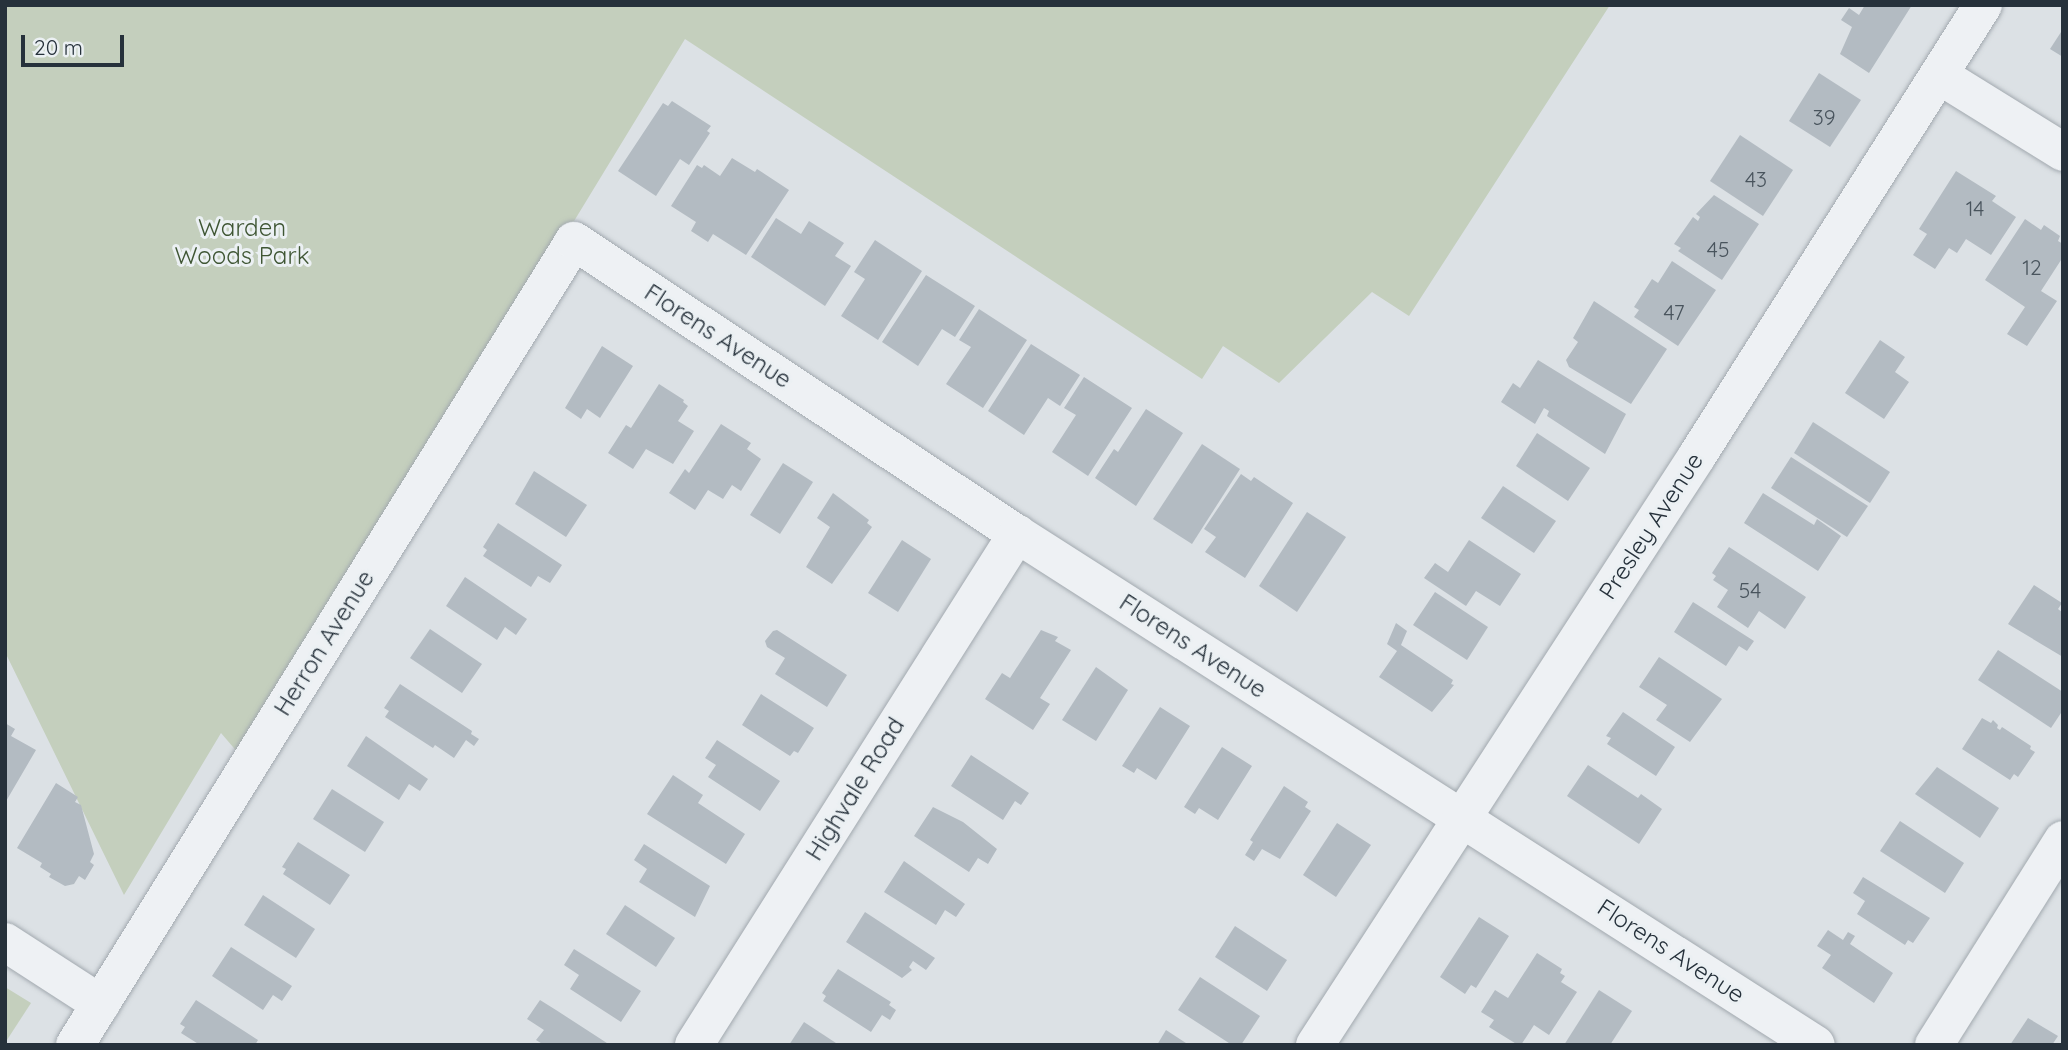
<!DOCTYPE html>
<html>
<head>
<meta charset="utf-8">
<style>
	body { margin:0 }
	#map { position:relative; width:2068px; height:1050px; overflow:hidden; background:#dce1e5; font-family:Quicksand,sans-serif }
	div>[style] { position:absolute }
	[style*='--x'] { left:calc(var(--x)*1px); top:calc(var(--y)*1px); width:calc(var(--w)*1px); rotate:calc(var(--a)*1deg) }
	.green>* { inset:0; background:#c4cfbd }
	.building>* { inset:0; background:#b3bbc2 }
	.roads { filter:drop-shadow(0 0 2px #a2a9af) drop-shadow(0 0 2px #a2a9af) }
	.street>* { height:38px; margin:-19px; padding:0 19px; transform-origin:19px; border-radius:19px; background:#eef1f4 }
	span { translate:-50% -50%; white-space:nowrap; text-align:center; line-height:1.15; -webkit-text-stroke:6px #ebf0f3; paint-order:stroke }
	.number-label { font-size:21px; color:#49545d }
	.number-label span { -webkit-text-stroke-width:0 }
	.park-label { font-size:24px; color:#3f5634 }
	.street-label { font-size:24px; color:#26313b }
	.frame { position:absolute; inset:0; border:7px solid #26313b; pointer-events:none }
	.scale { position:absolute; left:21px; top:35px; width:103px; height:32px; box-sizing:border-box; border:4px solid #26313b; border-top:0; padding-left:9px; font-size:21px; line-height:24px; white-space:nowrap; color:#26313b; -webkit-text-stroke:5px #ebf0f3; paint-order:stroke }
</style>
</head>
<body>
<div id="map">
	<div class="green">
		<div style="clip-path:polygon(5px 5px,1610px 5px,1409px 316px,1372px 292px,1279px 383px,1223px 346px,1202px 379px,685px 39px,245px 761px,221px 733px,124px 895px,5px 652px)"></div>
		<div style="clip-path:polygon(5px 987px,31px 1003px,5px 1043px)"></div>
	</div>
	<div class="building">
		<div style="clip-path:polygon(1865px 5px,1912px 5px,1869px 73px,1840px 54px,1852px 27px,1841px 20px,1849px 8px,1859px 15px)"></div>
		<div style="clip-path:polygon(2063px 29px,2063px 57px,2050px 49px)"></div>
		<div style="clip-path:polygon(1819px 73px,1861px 100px,1830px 147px,1789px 121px)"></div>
		<div style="clip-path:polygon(672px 101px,711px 126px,707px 131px,710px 133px,689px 165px,680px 159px,656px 196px,618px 171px,663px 103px,668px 106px)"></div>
		<div style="clip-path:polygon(1740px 135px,1793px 170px,1763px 216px,1710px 181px)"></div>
		<div style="clip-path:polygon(732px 158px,755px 172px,757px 169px,789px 190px,746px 255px,713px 234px,708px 242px,691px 231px,696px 222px,671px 206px,697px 165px,702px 168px,704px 165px,720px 176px)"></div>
		<div style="clip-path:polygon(1956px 171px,1996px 196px,1992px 201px,2016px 217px,1991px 255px,1966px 239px,1957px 253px,1949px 248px,1935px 269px,1913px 255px,1927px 234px,1919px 229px)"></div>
		<div style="clip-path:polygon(1714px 195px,1759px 224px,1722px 280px,1678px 251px,1681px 248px,1674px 244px,1693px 217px,1698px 221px,1700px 217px,1696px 214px)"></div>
		<div style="clip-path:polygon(776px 218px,801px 234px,809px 221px,844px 243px,835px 256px,851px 266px,825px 306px,751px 257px)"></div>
		<div style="clip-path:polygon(2025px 219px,2041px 230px,2044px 225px,2060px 236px,2058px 241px,2063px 244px,2063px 257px,2041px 291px,2057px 301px,2027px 346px,2007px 334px,2025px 307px,1985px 280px)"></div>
		<div style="clip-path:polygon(875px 240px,922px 271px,878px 340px,841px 316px,865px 279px,854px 272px)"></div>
		<div style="clip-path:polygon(1672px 261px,1716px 290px,1678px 346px,1634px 317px,1639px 310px,1634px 307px,1652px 279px,1658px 283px)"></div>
		<div style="clip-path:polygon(926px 275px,975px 306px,955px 337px,942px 329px,918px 366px,882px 342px)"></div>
		<div style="clip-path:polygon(1594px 301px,1667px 349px,1631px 404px,1569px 367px,1566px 360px,1578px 342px,1573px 338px)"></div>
		<div style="clip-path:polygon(979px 309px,1027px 340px,983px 408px,946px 384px,971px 347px,959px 340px)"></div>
		<div style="clip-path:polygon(1880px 340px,1905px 357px,1895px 372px,1909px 382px,1884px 419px,1845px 393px)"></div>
		<div style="clip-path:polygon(1031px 344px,1080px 375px,1060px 406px,1048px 398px,1024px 435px,988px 411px)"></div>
		<div style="clip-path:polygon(602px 346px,633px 366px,600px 418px,587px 409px,581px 419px,565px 408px)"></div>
		<div style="clip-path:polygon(1538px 360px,1626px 414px,1605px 454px,1547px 416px,1549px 411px,1544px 408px,1535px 424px,1501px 402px,1513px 383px,1520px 388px)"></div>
		<div style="clip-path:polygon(1084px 377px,1132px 408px,1088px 476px,1052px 452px,1076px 415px,1064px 408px)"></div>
		<div style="clip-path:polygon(659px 384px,684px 400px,683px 402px,688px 406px,678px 421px,694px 431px,673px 464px,646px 449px,633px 469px,608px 453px,626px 425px,631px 428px)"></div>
		<div style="clip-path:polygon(1146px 409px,1183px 433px,1136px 506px,1095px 478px,1114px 449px,1118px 452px)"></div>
		<div style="clip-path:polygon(1813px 422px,1890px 472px,1870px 503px,1794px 453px)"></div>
		<div style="clip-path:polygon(721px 424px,751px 443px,747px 449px,761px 459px,741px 491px,732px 485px,723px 499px,708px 490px,695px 510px,669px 493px,685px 469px,689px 473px)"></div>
		<div style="clip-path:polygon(1537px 433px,1590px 468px,1568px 501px,1516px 466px)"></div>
		<div style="clip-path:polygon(1202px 444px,1240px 469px,1192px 544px,1153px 519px)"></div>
		<div style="clip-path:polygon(1791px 457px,1868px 506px,1847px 537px,1771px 488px)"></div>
		<div style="clip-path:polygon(783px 463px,813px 482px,780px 534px,750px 515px)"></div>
		<div style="clip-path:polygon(534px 471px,587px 505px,566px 537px,515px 504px)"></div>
		<div style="clip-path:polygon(1241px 474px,1251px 481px,1254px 477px,1293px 503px,1245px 578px,1205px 552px,1216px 537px,1204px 529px)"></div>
		<div style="clip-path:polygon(1503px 486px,1556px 521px,1534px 553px,1481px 518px)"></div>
		<div style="clip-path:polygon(833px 493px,869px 520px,867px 523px,872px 527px,832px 584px,806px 567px,830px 527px,817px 518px)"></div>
		<div style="clip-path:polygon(1763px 493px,1814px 525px,1817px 519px,1841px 536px,1818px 571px,1744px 523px)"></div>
		<div style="clip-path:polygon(1307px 512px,1346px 537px,1297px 612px,1259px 586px)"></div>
		<div style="clip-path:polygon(498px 523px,562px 565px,550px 583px,538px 576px,531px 587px,483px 556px,487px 550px,483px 547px)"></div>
		<div style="clip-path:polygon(902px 540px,931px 559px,898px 612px,868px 593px)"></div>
		<div style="clip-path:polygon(1469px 540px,1521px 574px,1500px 606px,1476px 591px,1466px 606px,1424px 578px,1435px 563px,1448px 572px)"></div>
		<div style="clip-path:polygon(1729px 547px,1806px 597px,1785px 629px,1759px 611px,1748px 628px,1717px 607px,1728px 590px,1713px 580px,1716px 576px,1712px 573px)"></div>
		<div style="clip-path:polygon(465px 577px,527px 619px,516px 635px,505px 627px,497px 640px,446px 606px)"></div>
		<div style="clip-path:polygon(2034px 585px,2062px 603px,2058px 609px,2063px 613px,2063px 657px,2008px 624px)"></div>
		<div style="clip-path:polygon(1435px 592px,1488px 627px,1467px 660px,1413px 625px)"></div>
		<div style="clip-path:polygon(1693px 602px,1754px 641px,1747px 651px,1739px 646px,1726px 666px,1674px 632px)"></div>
		<div style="clip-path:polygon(1396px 623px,1407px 631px,1401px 645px,1453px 680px,1451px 684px,1454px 685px,1432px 712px,1379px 677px,1397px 651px,1387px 644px)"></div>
		<div style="clip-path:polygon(430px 629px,482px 664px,462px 693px,410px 658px)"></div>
		<div style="clip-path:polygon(777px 630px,847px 675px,827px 707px,775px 674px,785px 658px,767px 647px,765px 641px,773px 631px)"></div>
		<div style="clip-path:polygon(1041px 630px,1058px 637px,1055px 641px,1071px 650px,1040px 698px,1050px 704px,1033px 730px,985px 699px,1002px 673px,1010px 678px)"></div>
		<div style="clip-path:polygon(1998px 650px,2063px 692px,2063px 710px,2051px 728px,1978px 680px)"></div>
		<div style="clip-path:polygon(1659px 657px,1722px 699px,1690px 742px,1656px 720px,1667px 705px,1639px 687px)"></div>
		<div style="clip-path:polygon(1096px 667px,1128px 690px,1096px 741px,1062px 720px)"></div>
		<div style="clip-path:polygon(400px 684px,472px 731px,471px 734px,479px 739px,474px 746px,466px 740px,454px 758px,435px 745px,433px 748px,385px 717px,389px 711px,384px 708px)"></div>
		<div style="clip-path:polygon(761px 694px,814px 728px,798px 753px,794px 751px,790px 756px,742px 725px)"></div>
		<div style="clip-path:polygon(1160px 707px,1190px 726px,1156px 780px,1137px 768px,1134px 773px,1122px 766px)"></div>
		<div style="clip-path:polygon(1623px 712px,1675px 747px,1656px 776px,1607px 744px,1611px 738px,1606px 736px)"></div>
		<div style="clip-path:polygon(1982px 718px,1991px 723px,1993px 720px,1998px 725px,1997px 728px,2000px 730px,2002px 727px,2031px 746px,2030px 749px,2035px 752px,2018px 777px,2014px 774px,2010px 780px,1962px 749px)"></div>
		<div style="clip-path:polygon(5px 723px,15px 729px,11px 736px,36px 750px,5px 803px)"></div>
		<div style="clip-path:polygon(366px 736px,428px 779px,420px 791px,409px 784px,399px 800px,347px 766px)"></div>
		<div style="clip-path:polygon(717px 740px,780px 781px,760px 811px,708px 777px,716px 765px,705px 758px)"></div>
		<div style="clip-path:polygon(1222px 747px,1252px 766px,1218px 820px,1199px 808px,1195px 814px,1184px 807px)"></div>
		<div style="clip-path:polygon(971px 755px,1029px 793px,1021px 805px,1015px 801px,1003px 820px,951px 786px)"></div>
		<div style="clip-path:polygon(1588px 765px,1638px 798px,1641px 794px,1662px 809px,1639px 844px,1567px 796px)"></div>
		<div style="clip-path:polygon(1937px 767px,1999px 808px,1980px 838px,1915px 794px)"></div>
		<div style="clip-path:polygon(673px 775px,703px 795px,698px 803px,745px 834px,726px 864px,647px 814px)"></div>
		<div style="clip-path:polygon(56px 783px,78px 797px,75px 802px,81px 805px,94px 854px,90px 862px,94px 865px,85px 880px,79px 876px,74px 884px,65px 886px,49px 877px,51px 874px,40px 867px,42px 863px,17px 848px)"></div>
		<div style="clip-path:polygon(1284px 786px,1308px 802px,1305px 807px,1311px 811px,1280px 859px,1262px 849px,1254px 861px,1245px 855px,1253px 842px,1250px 840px)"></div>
		<div style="clip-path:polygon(332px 789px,384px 822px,365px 852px,313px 819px)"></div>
		<div style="clip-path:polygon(933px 807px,963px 822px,997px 849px,988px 864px,978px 858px,969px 872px,914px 836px)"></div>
		<div style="clip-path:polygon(1900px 821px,1964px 863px,1945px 893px,1880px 851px)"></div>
		<div style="clip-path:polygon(1337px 823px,1371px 845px,1336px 897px,1303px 875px)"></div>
		<div style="clip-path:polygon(298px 842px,350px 875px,330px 905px,283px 874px,286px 869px,282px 867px)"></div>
		<div style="clip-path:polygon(644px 844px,710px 886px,695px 917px,639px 882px,647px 869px,634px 860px)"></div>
		<div style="clip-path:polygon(904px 861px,965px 904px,956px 917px,945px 910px,936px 925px,884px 892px)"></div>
		<div style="clip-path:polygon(1863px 877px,1930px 918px,1913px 943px,1908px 940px,1905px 945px,1857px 914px,1865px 901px,1853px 893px)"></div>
		<div style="clip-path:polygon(263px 895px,315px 929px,296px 958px,244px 925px)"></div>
		<div style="clip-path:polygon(625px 905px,675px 938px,656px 967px,606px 934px)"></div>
		<div style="clip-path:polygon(865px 912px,935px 958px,926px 970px,913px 961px,909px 967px,912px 970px,902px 978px,846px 942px)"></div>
		<div style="clip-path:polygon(1479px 917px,1509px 936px,1476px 988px,1471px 985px,1465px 994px,1440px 977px)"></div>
		<div style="clip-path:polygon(1235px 926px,1287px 960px,1267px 991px,1215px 957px)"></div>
		<div style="clip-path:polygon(1828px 930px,1843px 940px,1848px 932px,1855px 936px,1850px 944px,1893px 973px,1874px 1003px,1822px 968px,1831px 955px,1817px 946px)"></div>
		<div style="clip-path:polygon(231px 947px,292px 986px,282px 1001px,273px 995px,263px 1010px,212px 976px)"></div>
		<div style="clip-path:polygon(574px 949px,641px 991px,621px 1022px,570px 989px,579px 975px,564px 965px)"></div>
		<div style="clip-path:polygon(1537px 953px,1562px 969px,1560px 973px,1565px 976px,1561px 982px,1577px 992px,1549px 1035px,1534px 1025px,1521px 1045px,1518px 1045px,1489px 1027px,1494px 1020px,1481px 1012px,1495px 990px,1508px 998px)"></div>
		<div style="clip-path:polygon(838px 969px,891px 1002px,889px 1005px,896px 1010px,890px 1020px,882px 1015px,871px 1032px,823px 1001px,826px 996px,822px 993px)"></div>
		<div style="clip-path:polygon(1200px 977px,1260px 1016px,1241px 1045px,1232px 1045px,1178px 1010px)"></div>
		<div style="clip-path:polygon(1599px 990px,1632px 1011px,1610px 1045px,1564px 1045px)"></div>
		<div style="clip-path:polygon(196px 1000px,258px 1040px,255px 1045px,200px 1045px,181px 1033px,185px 1027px,180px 1024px)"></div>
		<div style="clip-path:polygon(540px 1000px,556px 1010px,610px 1045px,544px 1045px,536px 1040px,544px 1030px,527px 1019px)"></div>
		<div style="clip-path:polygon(2028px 1018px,2058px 1036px,2052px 1045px,2010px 1045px)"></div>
		<div style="clip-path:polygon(804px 1022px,839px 1045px,789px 1045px)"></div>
		<div style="clip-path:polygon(1166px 1030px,1189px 1045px,1157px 1045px)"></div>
	</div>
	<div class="roads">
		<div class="street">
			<div style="--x:1939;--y:75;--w:146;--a:31.8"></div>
			<div style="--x:5;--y:942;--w:114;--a:32.9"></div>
			<div style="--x:75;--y:1045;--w:946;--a:-58.17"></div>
			<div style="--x:574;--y:241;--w:531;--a:33.48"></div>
			<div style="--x:1017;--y:534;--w:948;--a:32.6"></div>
			<div style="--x:694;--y:1045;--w:605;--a:-57.7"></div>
			<div style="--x:1315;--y:1045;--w:702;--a:-57.03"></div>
			<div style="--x:1697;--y:456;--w:534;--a:-57.62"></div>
			<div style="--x:1934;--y:1045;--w:242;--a:-57.8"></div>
		</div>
	</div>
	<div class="number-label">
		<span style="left:1824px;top:117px">39</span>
		<span style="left:1756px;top:179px">43</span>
		<span style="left:1975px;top:208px">14</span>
		<span style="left:1718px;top:249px">45</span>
		<span style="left:2032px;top:267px">12</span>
		<span style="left:1674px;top:312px">47</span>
		<span style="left:1750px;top:590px">54</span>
	</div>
	<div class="park-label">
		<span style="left:242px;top:242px">Warden<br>Woods Park</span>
	</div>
	<div class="street-label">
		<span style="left:718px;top:336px;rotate:33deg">Florens Avenue</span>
		<span style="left:1651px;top:526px;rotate:-57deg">Presley Avenue</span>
		<span style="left:324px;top:643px;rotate:-58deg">Herron Avenue</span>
		<span style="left:1193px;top:646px;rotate:33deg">Florens Avenue</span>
		<span style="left:855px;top:789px;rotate:-58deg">Highvale Road</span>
		<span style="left:1671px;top:951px;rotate:33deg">Florens Avenue</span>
	</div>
	<div class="frame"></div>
	<div class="scale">20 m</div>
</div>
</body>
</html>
